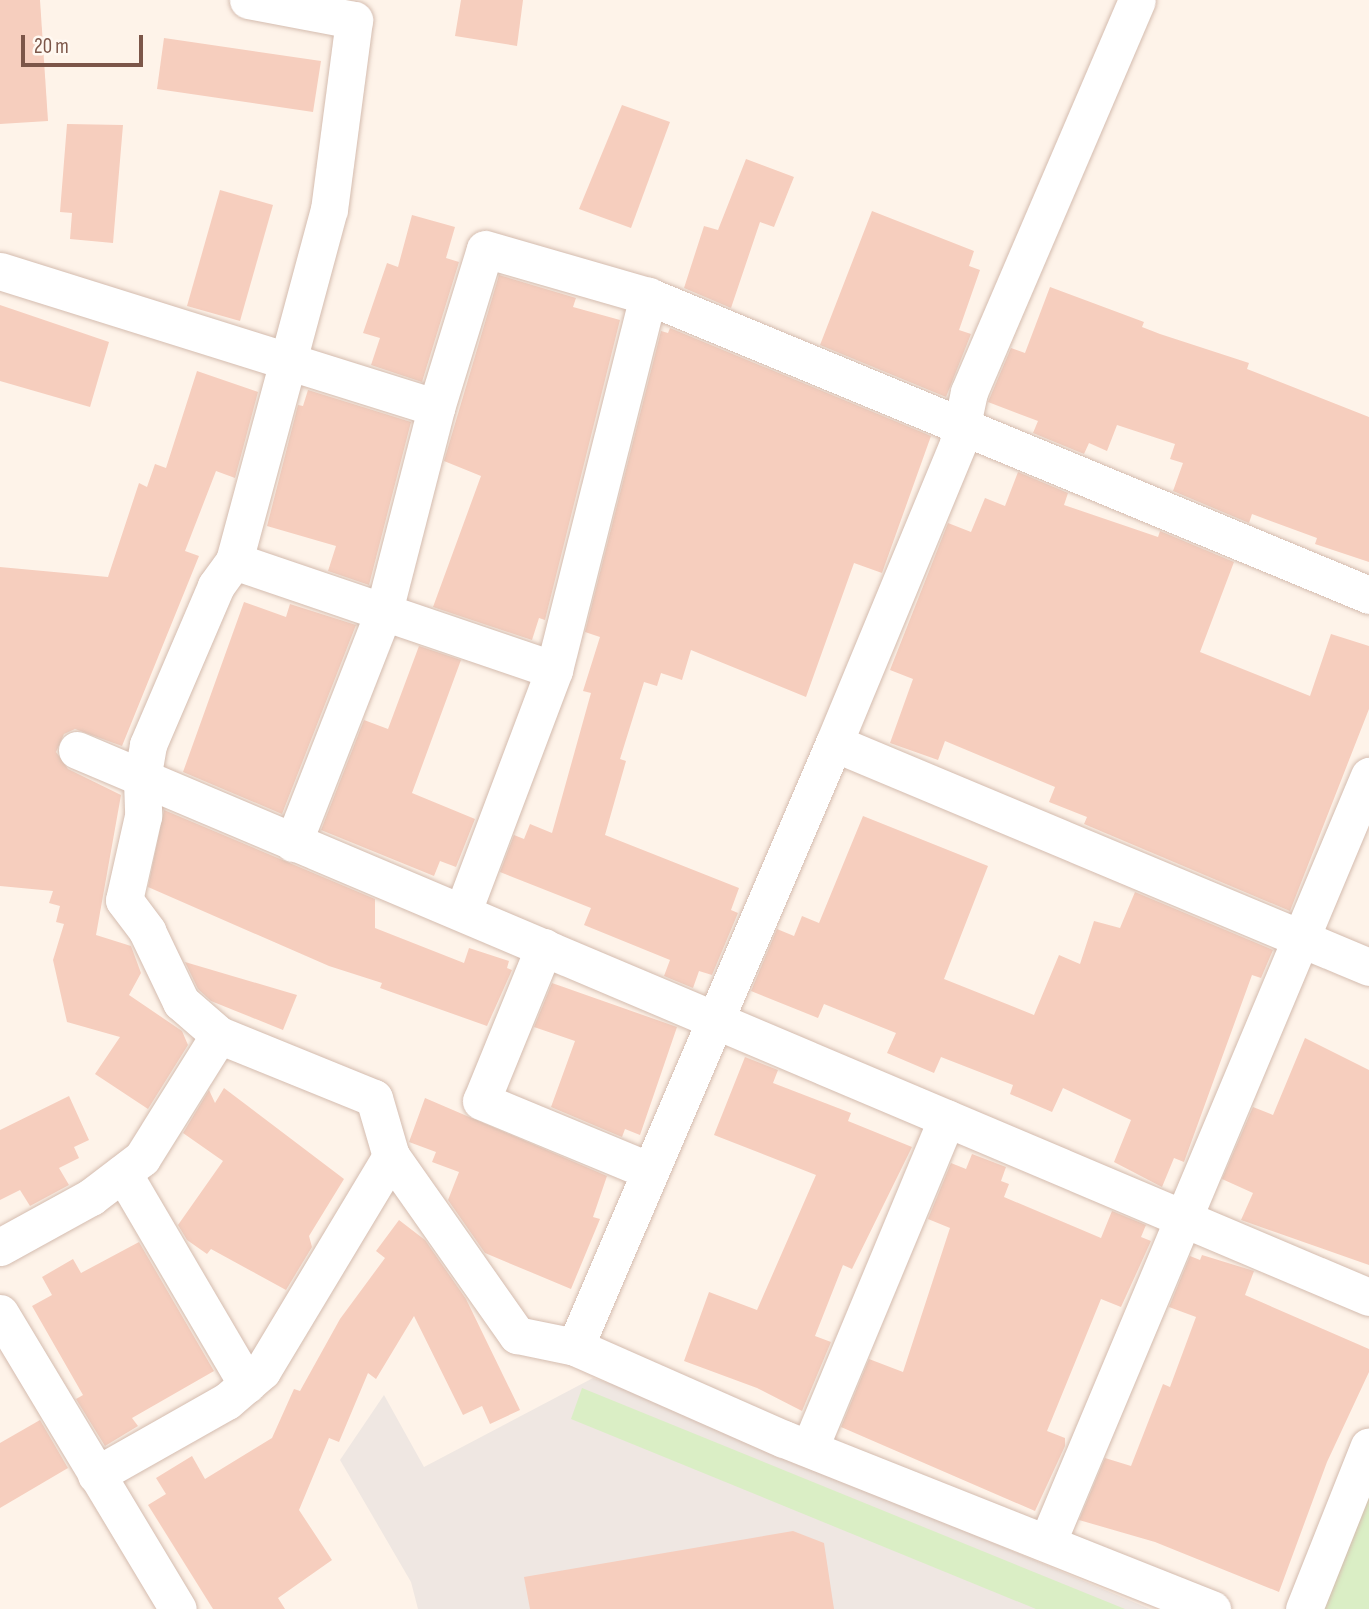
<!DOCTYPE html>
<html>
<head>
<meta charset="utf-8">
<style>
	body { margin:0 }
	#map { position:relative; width:1369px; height:1609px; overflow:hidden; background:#fef3e9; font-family:"Sofia Sans Condensed",sans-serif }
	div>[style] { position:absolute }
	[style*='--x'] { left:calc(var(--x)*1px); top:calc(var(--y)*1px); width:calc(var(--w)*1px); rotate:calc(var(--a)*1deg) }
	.industrial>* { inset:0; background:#efe7e2 }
	.green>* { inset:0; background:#daeec5 }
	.building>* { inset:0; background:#f6cebe }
	.roads { filter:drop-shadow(0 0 2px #d4bcaf) drop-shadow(0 0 2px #d4bcaf) }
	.street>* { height:37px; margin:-18.5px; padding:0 18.5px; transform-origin:18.5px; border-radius:18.5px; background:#fff }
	span { translate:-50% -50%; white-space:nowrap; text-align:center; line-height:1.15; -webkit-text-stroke:5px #fff8f1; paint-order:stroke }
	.scale { position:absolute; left:21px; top:35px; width:122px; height:32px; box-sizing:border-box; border:4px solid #7c5649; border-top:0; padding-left:9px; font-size:21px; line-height:24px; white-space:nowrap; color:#7c5649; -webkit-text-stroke:5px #fff8f1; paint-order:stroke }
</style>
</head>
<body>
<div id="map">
	<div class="industrial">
		<div style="clip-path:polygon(593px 1378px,625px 1388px,1150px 1609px,418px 1609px,411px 1582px,340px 1460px,384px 1395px,424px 1467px)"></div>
	</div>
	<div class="green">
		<div style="clip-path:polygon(582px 1388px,1125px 1609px,1036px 1609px,571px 1419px)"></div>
		<div style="clip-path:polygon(1369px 1483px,1369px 1609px,1320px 1609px)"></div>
	</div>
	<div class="building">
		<div style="clip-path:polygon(0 0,40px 0,48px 121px,0 124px)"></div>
		<div style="clip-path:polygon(461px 0,523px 0,517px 46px,455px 36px)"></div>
		<div style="clip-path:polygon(164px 38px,321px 61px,313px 112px,157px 89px)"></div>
		<div style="clip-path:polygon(622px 105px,670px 122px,631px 228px,579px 209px)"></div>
		<div style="clip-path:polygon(67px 124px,123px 125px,113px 243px,70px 239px,72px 213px,60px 212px)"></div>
		<div style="clip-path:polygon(746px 159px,794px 177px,774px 227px,760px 222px,731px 308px,684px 288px,704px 226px,718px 230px)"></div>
		<div style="clip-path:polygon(220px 190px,273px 205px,240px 321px,187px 306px)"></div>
		<div style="clip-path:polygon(872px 211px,974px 251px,969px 266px,980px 270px,959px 330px,971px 334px,946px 397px,820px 345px)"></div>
		<div style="clip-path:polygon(412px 215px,455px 227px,446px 258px,459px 262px,422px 382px,371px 365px,380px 338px,363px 333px,387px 263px,398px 267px)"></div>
		<div style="clip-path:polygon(499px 275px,576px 298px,573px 307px,620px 320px,545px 620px,539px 618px,532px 640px,433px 607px,481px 476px,444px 461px)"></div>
		<div style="clip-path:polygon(1050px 287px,1144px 322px,1142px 327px,1160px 334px,1249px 363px,1247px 369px,1369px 417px,1369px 562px,1315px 544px,1317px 538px,1252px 514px,1249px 523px,1173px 491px,1183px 463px,1170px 459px,1175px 444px,1117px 425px,1107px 451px,1089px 443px,1084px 454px,1033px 433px,1038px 421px,988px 402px,1011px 348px,1025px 353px)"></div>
		<div style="clip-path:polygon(0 305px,109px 342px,90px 407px,0 381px)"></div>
		<div style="clip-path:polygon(670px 328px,931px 436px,882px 573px,854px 563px,806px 697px,691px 650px,682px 680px,661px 673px,657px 686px,644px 682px,620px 759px,626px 761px,605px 835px,739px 888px,731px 910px,738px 913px,712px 975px,699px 971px,693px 988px,664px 976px,670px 960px,584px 925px,591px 908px,500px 872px,514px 835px,524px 839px,530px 824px,552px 833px,591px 693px,583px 691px,600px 637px,585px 632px,661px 331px,668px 333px)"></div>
		<div style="clip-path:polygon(197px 371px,258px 392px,235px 478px,216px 471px,185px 551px,199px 556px,122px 746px,75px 729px,64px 734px,56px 752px,68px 769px,121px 795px,96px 935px,131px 946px,141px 973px,129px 995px,182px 1031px,188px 1045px,148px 1109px,95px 1074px,120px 1037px,67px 1022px,53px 960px,64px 924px,56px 922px,60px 906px,49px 903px,53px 891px,0 886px,0 567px,108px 577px,139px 483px,147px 487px,155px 464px,166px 468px)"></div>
		<div style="clip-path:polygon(308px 390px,411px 422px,369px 585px,328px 571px,336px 546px,267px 526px,298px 405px,303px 406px)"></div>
		<div style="clip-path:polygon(1018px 472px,1068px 493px,1064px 505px,1158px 537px,1160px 531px,1234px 562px,1200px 652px,1310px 696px,1331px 634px,1369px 646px,1369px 709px,1290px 911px,1084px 824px,1087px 817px,1049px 802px,1055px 787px,945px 741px,938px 760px,890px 743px,913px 679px,890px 670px,948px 523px,971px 532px,985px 498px,1005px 506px)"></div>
		<div style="clip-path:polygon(244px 602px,286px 617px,290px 604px,356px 625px,282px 814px,183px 772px)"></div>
		<div style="clip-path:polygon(419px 646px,461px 660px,412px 793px,475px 819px,456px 867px,440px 861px,434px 876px,321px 830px,364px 720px,388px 729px)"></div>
		<div style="clip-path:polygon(164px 810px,375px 899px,375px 928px,464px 963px,469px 948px,509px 961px,507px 968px,512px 970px,487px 1026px,380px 988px,382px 983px,329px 966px,148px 887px)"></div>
		<div style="clip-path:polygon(863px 816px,988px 866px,944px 979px,1034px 1015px,1059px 955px,1080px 964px,1094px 921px,1120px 928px,1135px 892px,1273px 950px,1261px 978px,1252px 975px,1184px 1162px,1174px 1158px,1162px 1187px,1114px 1162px,1131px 1120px,1063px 1088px,1052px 1112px,1010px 1094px,1013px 1085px,941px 1057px,934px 1073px,887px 1053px,896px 1033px,824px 1004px,818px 1018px,751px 991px,777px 929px,794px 936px,802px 916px,819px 923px)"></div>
		<div style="clip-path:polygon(185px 962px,297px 995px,283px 1030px,211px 1001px,198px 989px)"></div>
		<div style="clip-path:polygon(552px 983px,677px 1027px,640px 1135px,625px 1129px,622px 1137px,551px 1107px,575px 1041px,534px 1027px)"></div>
		<div style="clip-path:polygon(1305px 1038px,1369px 1070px,1369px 1265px,1241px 1220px,1253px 1193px,1222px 1179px,1253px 1107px,1273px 1115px)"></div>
		<div style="clip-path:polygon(745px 1057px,778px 1070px,773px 1083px,851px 1113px,848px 1121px,912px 1147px,852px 1269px,843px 1265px,815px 1336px,831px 1342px,802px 1411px,757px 1388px,684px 1361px,709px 1292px,757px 1310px,816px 1175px,714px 1135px)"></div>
		<div style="clip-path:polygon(224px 1088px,344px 1179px,309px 1236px,312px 1247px,286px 1290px,211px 1249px,207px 1254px,187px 1240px,178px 1225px,223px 1161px,183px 1133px,209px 1090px,215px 1103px)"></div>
		<div style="clip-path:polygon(69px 1096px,89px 1140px,74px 1147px,79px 1158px,59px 1168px,69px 1185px,30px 1206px,20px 1190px,0 1200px,0 1130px)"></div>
		<div style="clip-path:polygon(425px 1098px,607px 1176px,593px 1217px,600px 1219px,571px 1289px,485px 1253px,448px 1200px,459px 1172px,432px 1162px,436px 1152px,409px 1142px)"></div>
		<div style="clip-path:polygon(972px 1154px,1006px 1167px,1001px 1181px,1009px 1184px,1004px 1197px,1101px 1238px,1112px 1211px,1146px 1225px,1141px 1237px,1151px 1241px,1121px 1307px,1101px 1299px,1047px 1431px,1065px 1438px,1065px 1446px,1035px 1511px,841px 1427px,869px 1359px,903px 1372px,950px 1228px,928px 1219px,951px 1163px,966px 1169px)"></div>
		<div style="clip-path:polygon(399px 1220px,425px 1240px,466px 1299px,520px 1410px,490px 1424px,482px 1406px,463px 1415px,414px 1316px,376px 1379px,368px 1373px,339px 1442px,329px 1438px,299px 1510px,332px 1560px,278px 1598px,285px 1609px,213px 1609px,148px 1505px,166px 1494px,156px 1478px,192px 1456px,205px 1479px,272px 1438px,294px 1389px,300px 1391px,340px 1319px,385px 1258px,376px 1251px)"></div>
		<div style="clip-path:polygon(139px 1242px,214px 1371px,132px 1418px,138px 1426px,105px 1446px,76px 1399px,83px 1395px,32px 1306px,52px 1295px,42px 1277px,73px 1259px,81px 1273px)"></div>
		<div style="clip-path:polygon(1202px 1255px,1254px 1271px,1245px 1295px,1369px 1349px,1369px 1372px,1327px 1462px,1279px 1592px,1155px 1542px,1079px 1520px,1105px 1458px,1131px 1466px,1163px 1384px,1170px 1387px,1196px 1317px,1169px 1307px,1190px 1256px,1200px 1260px)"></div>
		<div style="clip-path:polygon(40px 1420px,68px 1468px,0 1508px,0 1443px)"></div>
		<div style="clip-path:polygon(793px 1531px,824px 1543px,834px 1609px,530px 1609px,524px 1577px)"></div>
	</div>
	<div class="roads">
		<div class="street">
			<div style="--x:248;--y:0;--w:108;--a:10.7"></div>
			<div style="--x:354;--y:20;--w:191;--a:97.5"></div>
			<div style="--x:329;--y:209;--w:365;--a:105.1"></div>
			<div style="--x:234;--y:561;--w:31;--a:126"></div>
			<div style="--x:216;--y:586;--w:173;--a:113.2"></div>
			<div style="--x:148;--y:745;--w:36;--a:100"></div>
			<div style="--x:142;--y:780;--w:36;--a:88"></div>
			<div style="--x:143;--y:816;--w:86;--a:102.7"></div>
			<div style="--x:124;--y:900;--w:39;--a:53"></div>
			<div style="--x:147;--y:931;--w:79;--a:64.4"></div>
			<div style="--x:181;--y:1002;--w:50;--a:41"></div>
			<div style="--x:219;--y:1035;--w:167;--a:22.1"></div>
			<div style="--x:374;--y:1098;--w:60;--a:73.7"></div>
			<div style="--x:391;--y:1156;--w:219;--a:54.9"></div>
			<div style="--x:517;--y:1335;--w:59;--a:11.7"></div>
			<div style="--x:575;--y:1347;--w:228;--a:23.8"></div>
			<div style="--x:784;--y:1439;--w:461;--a:21.7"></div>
			<div style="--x:0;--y:271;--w:457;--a:17.4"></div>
			<div style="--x:436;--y:408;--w:166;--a:-72.9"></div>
			<div style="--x:485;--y:249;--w:170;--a:16.1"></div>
			<div style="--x:648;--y:296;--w:781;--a:22.52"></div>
			<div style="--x:234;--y:561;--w:338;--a:18.8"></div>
			<div style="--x:834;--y:743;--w:580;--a:22.72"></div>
			<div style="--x:77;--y:750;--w:1403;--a:22.95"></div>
			<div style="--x:293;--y:843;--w:249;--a:-68.6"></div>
			<div style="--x:384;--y:611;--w:210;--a:-75.6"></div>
			<div style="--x:463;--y:911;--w:258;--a:-69.3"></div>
			<div style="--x:554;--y:670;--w:386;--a:-75.9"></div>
			<div style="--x:544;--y:947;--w:166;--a:112.2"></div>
			<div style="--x:481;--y:1101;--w:183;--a:22.5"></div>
			<div style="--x:123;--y:1173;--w:245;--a:59.6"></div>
			<div style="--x:0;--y:1247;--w:104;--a:-28.8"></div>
			<div style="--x:91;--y:1197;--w:64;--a:-37.4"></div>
			<div style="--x:142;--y:1158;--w:145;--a:-58"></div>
			<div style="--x:0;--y:1313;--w:345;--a:59"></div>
			<div style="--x:575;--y:1347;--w:657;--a:-66.79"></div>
			<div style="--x:834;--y:743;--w:325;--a:-67.5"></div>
			<div style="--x:958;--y:443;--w:52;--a:-77.8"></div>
			<div style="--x:969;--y:392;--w:426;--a:-66.8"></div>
			<div style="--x:810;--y:1447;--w:356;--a:-67.4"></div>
			<div style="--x:96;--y:1475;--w:150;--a:-29.5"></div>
			<div style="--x:227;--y:1401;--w:46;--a:-40.6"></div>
			<div style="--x:262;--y:1371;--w:251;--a:-59"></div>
			<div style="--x:1047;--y:1543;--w:832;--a:-67.23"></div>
			<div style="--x:1304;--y:1609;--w:175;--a:-68.3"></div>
		</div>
	</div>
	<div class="scale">20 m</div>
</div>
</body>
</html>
